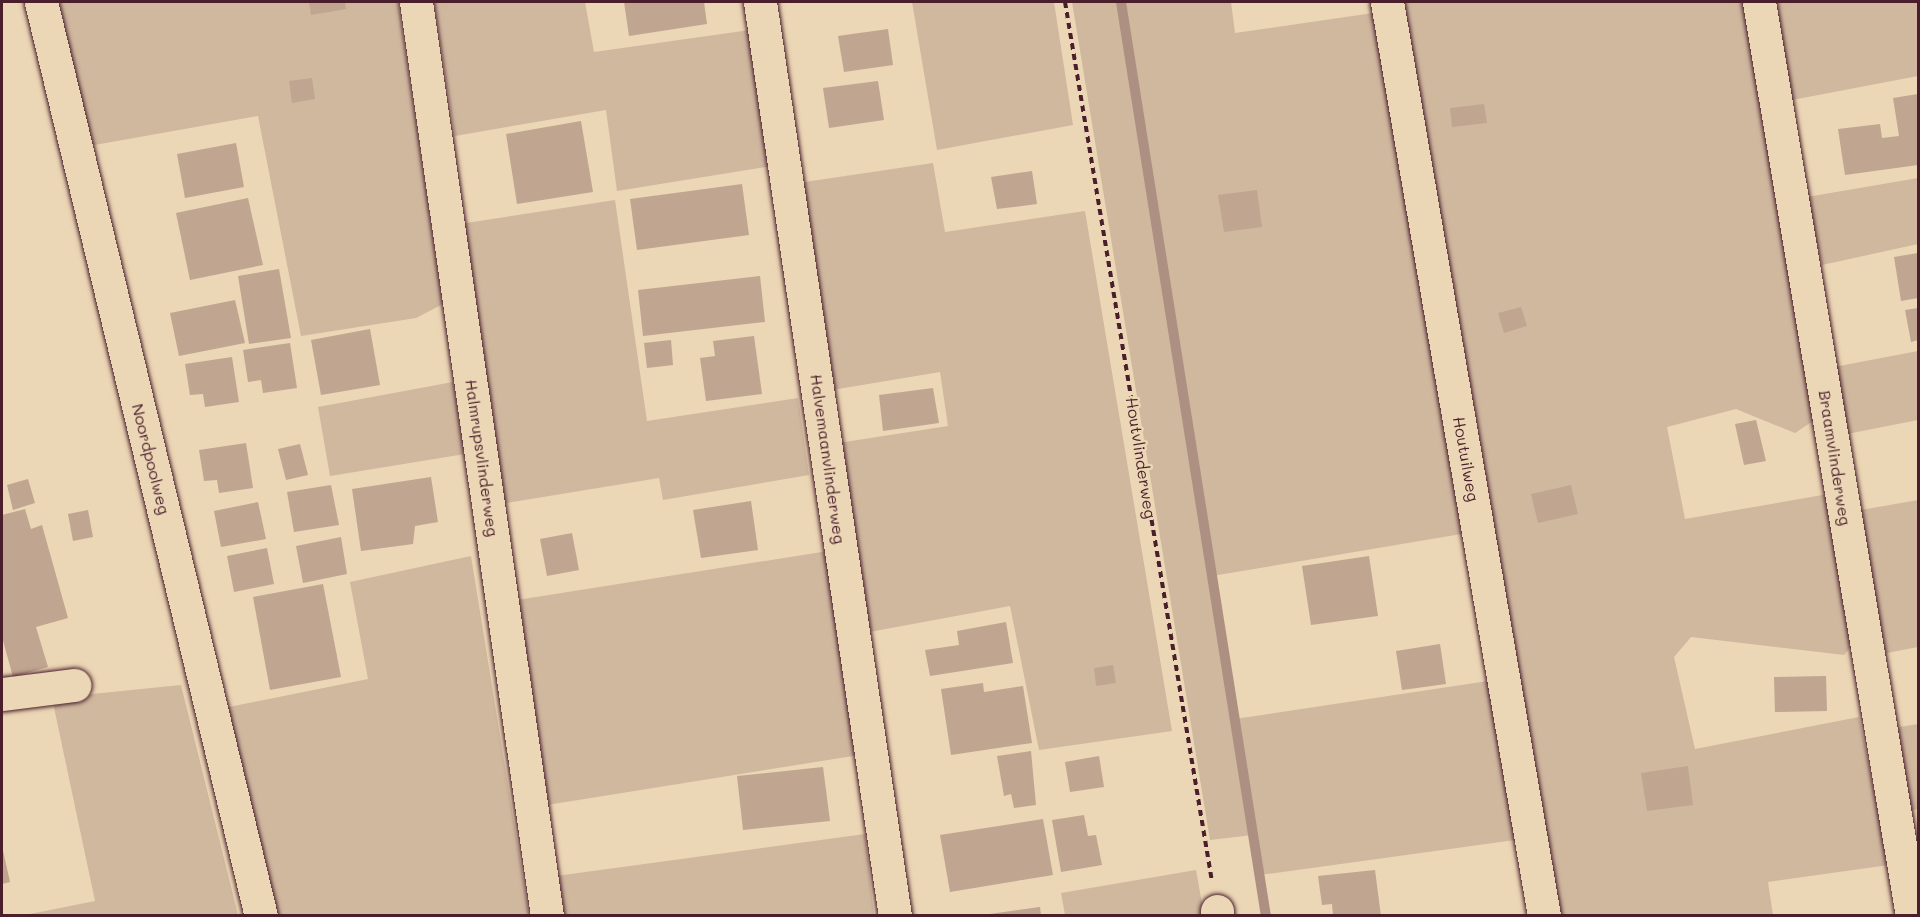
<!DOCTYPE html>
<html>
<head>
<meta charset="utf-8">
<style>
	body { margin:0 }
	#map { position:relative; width:1920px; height:917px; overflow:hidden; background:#ebd6b5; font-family:Mali,sans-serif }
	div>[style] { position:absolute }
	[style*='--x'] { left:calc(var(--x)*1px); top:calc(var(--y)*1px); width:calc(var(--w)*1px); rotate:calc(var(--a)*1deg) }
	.green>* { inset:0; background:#d0b89f }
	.stream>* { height:10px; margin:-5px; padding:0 5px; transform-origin:5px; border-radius:5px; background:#ad9081 }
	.building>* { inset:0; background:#c0a591 }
	.path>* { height:4px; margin-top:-2px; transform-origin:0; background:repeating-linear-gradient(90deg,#4a1f2b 0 6px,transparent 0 10.5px) }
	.roads { filter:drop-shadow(0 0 2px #4a1f2b) drop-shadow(0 0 2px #4a1f2b) }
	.minor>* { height:33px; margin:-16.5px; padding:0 16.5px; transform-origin:16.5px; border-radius:16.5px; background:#ebd6b5 }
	span { translate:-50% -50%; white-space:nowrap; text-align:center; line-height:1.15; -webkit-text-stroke:5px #ebd6b5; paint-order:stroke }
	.street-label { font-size:16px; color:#4a1f2b }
	.frame { position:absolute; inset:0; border:3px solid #4a1f2b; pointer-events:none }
</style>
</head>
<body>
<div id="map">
	<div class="green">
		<div style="clip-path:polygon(55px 2px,398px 2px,443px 304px,416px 318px,301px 336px,258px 116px,89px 146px)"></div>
		<div style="clip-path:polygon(434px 2px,585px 2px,594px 52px,750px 30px,772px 166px,617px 191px,606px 110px,455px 136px)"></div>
		<div style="clip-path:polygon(912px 2px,1054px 2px,1073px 125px,937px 150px)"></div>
		<div style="clip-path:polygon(1072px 2px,1231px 2px,1235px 33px,1380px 12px,1467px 533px,1212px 576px,1235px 719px,1488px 681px,1515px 840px,1260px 875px,1253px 835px,1210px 840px)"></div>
		<div style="clip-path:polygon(1400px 2px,1743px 2px,1816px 419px,1795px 433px,1736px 409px,1667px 427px,1685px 519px,1828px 494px,1853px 644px,1844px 655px,1691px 637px,1674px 657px,1695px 749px,1859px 717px,1889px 865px,1768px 882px,1773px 915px,1555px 915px)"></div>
		<div style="clip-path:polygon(1775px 2px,1918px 2px,1918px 76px,1792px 100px)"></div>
		<div style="clip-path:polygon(933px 163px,945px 232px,1085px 211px,1172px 731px,1039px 750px,1010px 606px,864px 633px,838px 443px,948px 426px,940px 372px,832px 390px,798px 183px)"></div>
		<div style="clip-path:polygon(1918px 178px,1918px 244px,1822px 265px,1807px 197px)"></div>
		<div style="clip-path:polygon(615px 200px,647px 421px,798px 398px,809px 475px,663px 500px,659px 478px,501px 504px,460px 224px)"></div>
		<div style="clip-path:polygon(1918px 351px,1918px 420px,1847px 434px,1834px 367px)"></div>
		<div style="clip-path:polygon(453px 382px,465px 454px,330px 476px,318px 407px)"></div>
		<div style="clip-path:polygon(1918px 500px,1918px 647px,1882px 654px,1861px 510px)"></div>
		<div style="clip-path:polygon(828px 551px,859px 755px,547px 805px,517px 600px)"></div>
		<div style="clip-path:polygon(471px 556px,529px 915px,273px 915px,224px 708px,368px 679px,350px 582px)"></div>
		<div style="clip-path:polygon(181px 685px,238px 915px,20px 916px,95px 901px,52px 698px)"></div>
		<div style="clip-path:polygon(1918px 724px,1918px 809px,1907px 811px,1893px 728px)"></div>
		<div style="clip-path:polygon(865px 834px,874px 915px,564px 915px,556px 876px)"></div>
		<div style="clip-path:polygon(1196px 870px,1204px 915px,1065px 915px,1061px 893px)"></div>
	</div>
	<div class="stream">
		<div style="--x:1121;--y:2;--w:925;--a:80.99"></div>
	</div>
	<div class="building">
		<div style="clip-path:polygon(309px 2px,345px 2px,346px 9px,311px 15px)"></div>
		<div style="clip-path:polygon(624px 2px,704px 2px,707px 24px,629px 36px)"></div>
		<div style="clip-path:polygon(888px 29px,893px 65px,844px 72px,838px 36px)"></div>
		<div style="clip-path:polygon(312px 78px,315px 99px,292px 103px,289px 81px)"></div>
		<div style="clip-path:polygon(878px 81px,884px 120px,829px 128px,823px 88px)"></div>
		<div style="clip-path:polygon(1918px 94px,1918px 165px,1845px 175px,1838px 129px,1880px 124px,1882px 138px,1899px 136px,1893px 98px)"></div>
		<div style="clip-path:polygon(1484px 104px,1487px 123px,1452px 127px,1450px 108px)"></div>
		<div style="clip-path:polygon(581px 121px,593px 192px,517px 204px,506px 134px)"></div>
		<div style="clip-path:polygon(236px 143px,244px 187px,185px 198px,177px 154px)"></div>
		<div style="clip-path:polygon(1032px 171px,1037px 204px,997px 209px,991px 177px)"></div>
		<div style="clip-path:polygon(742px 184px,749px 235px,637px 250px,630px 199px)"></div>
		<div style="clip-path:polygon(1257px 190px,1262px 227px,1224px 232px,1218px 195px)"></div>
		<div style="clip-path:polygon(248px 198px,263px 265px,190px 280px,176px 213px)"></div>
		<div style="clip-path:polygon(1918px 253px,1918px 298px,1901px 301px,1894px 257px)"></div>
		<div style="clip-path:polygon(279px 269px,291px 338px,249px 344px,238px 276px)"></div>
		<div style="clip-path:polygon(760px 276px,765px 322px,643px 336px,638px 290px)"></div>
		<div style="clip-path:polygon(235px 300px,245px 343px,179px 356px,170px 313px)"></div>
		<div style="clip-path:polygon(1521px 307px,1527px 326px,1504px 333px,1498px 313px)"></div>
		<div style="clip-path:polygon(1918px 308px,1918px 340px,1911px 342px,1905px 310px)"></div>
		<div style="clip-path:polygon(370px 329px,380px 385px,321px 395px,311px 340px)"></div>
		<div style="clip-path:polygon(754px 336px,762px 394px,706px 401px,700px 358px,715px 356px,713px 341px)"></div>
		<div style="clip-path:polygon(671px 340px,673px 365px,647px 368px,644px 343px)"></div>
		<div style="clip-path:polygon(290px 343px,297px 388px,263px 393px,261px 380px,248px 382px,243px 350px)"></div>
		<div style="clip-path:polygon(232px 357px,239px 402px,205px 407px,203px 394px,190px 395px,185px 364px)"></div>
		<div style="clip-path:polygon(933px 388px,939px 423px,883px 431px,879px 395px)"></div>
		<div style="clip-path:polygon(1756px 420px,1766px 461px,1744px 465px,1735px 424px)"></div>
		<div style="clip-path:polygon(246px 443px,253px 488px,219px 493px,217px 480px,204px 481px,199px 450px)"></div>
		<div style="clip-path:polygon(300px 444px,308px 475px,286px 480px,278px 449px)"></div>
		<div style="clip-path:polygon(431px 477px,438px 522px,415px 526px,413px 544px,361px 551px,352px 489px)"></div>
		<div style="clip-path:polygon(28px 479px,35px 503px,13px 510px,7px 485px)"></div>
		<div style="clip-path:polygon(331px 485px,339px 525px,294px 532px,287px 492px)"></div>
		<div style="clip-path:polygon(1571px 485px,1578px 514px,1538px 523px,1531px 494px)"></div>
		<div style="clip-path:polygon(751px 501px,758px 550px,701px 558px,693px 510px)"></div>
		<div style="clip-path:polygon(258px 502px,266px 539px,221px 547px,214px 511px)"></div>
		<div style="clip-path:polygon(25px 509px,31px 529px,42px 525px,68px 618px,36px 627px,48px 667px,13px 677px,2px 637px,2px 515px)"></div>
		<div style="clip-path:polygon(88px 510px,93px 537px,73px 541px,68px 514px)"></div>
		<div style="clip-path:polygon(572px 533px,579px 570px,547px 576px,540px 539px)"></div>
		<div style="clip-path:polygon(341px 537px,347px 574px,303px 583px,296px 546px)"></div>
		<div style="clip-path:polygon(267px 548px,274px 584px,234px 592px,227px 556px)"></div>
		<div style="clip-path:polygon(1369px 556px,1378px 616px,1311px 625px,1302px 566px)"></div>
		<div style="clip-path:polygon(323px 584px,341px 677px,270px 690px,253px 597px)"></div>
		<div style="clip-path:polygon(1006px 622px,1013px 663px,930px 676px,925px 650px,959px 645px,957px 631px)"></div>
		<div style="clip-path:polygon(1440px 644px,1446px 684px,1402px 690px,1396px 651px)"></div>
		<div style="clip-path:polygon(1113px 665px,1116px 683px,1096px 686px,1094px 668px)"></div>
		<div style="clip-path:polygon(1826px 676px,1827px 711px,1775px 712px,1774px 677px)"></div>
		<div style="clip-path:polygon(983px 683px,984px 692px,1023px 686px,1032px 743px,951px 755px,941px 689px)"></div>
		<div style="clip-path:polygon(1031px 751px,1036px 805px,1014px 808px,1011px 794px,1004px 796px,997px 756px)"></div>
		<div style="clip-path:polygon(1099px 756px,1104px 787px,1070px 792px,1065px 762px)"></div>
		<div style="clip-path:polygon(1688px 766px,1693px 805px,1647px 811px,1641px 773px)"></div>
		<div style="clip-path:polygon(823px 767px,830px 821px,743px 830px,737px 776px)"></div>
		<div style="clip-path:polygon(1084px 815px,1088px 836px,1096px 835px,1102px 865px,1061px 872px,1052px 820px)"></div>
		<div style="clip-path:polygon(1043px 819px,1053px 875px,950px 892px,940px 835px)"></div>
		<div style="clip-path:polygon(2px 846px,10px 882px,2px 884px)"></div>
		<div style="clip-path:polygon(1375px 870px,1381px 916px,1333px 916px,1332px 904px,1322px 905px,1318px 876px)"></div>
		<div style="clip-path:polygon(1040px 907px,1041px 916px,991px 916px,990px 914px)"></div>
	</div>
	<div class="path">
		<div style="--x:1065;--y:2;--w:891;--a:80.51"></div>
	</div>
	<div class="roads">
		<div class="minor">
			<div style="--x:41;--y:2;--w:940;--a:76.47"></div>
			<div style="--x:416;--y:2;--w:923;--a:81.84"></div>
			<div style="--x:760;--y:2;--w:924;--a:81.6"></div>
			<div style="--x:1387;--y:2;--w:927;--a:80.25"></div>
			<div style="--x:1759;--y:2;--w:927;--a:80.5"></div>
			<div style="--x:2;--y:694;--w:73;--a:-7.1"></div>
			<div style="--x:1217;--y:911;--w:5;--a:90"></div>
		</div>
	</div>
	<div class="street-label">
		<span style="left:482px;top:458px;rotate:82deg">Halmrupsvlinderweg</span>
		<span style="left:1141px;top:458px;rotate:81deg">Houtvlinderweg</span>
		<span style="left:1835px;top:458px;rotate:81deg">Braamvlinderweg</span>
		<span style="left:151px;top:459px;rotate:76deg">Noordpoolweg</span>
		<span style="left:828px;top:459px;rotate:82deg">Halvemaanvlinderweg</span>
		<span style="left:1466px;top:459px;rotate:80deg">Houtuilweg</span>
	</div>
	<div class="frame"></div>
</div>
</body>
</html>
